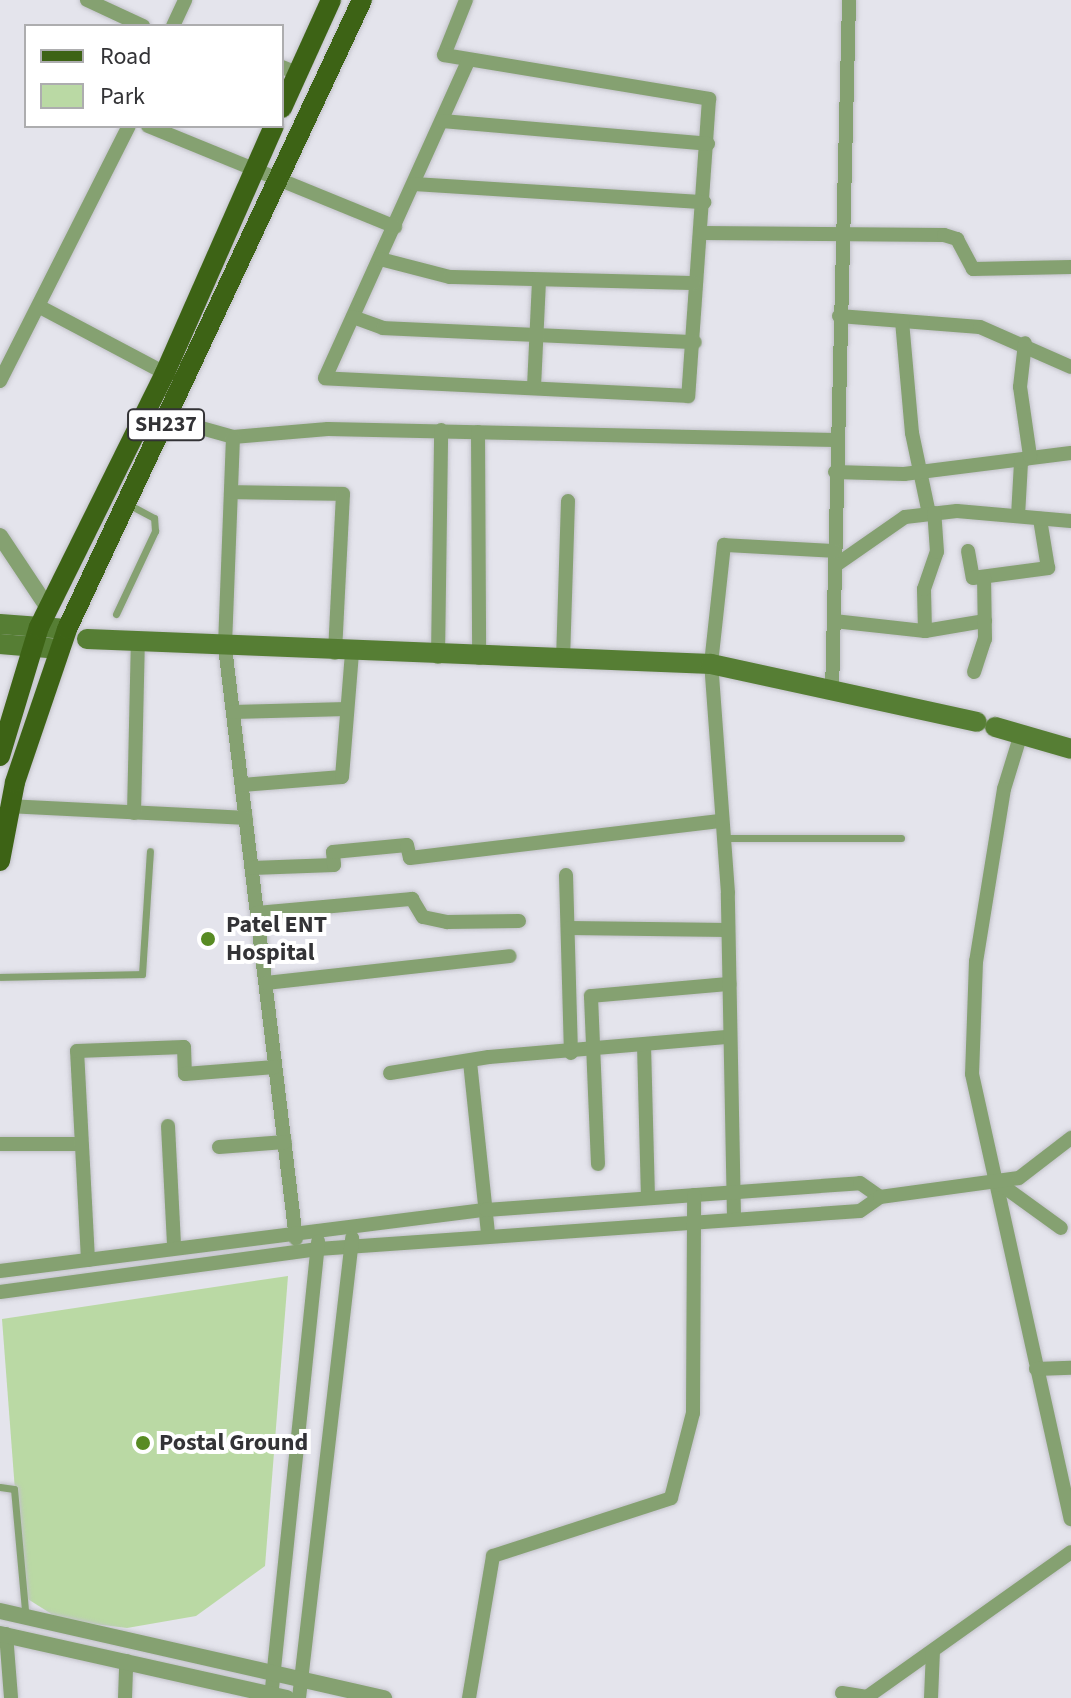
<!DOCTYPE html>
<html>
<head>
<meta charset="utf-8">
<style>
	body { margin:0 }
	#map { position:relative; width:1071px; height:1698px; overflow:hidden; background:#e4e4ec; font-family:"Source Sans 3",sans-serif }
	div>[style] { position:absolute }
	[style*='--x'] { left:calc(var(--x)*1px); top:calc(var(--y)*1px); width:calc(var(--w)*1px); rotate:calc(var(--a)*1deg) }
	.green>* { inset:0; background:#bad9a4 }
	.roads { filter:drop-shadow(0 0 2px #c1c1c8) drop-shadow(0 0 2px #c1c1c8) }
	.service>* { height:7px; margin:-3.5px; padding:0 3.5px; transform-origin:3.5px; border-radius:3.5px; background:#85a171 }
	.minor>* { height:14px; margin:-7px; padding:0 7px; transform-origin:7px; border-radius:7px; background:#85a171 }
	.tertiary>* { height:16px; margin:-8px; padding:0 8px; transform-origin:8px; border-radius:8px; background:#85a171 }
	.secondary>* { height:20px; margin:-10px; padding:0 10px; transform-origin:10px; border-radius:10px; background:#567e34 }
	.primary>* { height:20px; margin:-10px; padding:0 10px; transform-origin:10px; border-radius:10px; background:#3d6315 }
	.dots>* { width:22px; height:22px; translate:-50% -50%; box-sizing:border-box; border:4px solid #fff; border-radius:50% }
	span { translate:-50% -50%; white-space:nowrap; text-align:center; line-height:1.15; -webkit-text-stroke:8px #fff; paint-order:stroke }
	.shield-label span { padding:2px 6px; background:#fff; border:2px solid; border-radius:6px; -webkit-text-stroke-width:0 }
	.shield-label { font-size:22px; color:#333336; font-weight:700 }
	.poi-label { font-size:24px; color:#333336; font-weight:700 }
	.left { translate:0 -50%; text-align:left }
	.legend { position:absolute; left:24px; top:24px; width:260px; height:104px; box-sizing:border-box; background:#fff; border:2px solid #adadaf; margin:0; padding:10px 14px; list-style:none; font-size:24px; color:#333336 }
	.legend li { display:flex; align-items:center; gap:16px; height:40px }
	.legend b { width:40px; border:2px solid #adadaf }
</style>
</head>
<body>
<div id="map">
	<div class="green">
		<div style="clip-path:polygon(288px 1276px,265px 1566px,196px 1616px,127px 1628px,61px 1620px,23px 1596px,2px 1319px)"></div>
	</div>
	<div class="roads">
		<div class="service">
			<div style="--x:116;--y:614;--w:92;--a:-64.8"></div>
			<div style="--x:155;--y:531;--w:13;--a:-94"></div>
			<div style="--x:154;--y:518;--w:30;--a:-152"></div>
			<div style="--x:724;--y:838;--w:177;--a:0"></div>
			<div style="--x:0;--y:977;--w:142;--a:-1.2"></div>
			<div style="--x:142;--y:974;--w:123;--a:-86.3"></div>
			<div style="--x:0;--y:1487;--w:14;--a:8"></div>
			<div style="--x:14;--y:1489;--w:122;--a:84.8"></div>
		</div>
		<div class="minor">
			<div style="--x:87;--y:0;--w:62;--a:24.9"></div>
			<div style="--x:466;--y:0;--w:59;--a:111.8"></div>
			<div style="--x:444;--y:55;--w:269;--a:9.4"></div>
			<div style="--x:709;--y:99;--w:298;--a:94"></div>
			<div style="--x:688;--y:396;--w:363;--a:-177.2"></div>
			<div style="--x:325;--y:378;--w:348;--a:-65.7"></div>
			<div style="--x:173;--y:26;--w:29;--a:-65"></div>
			<div style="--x:282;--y:67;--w:16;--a:22"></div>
			<div style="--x:442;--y:121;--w:267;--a:4.9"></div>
			<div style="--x:148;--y:126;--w:267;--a:22.2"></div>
			<div style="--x:414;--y:184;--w:291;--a:3.6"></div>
			<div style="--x:703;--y:233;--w:241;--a:0.5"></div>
			<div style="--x:944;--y:235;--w:14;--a:17"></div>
			<div style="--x:957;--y:239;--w:34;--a:62"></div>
			<div style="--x:973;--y:269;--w:98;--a:-1.2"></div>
			<div style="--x:380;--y:259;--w:72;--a:14.4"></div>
			<div style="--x:450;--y:277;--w:244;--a:1.4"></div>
			<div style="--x:42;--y:308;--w:139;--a:27.9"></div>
			<div style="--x:839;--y:316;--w:141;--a:4.5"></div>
			<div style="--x:980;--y:327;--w:99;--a:23.7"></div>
			<div style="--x:353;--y:317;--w:32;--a:20"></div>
			<div style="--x:383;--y:328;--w:312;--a:2.6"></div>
			<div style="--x:902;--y:321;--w:112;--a:84.9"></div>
			<div style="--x:912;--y:433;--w:83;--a:78.1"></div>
			<div style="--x:0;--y:381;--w:286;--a:-63.2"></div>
			<div style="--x:534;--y:387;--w:107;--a:-87.3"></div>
			<div style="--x:169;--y:419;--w:66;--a:15.7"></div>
			<div style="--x:233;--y:437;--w:95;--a:-4.8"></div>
			<div style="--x:328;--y:429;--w:507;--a:1.24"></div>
			<div style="--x:478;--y:432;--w:226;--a:89.7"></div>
			<div style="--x:233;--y:437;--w:210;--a:92.2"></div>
			<div style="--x:225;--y:647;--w:596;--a:83.16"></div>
			<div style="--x:835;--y:472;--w:69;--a:1.7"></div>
			<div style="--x:904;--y:474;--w:168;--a:-7.2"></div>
			<div style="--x:231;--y:492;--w:112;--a:1"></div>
			<div style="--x:343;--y:494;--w:159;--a:92.9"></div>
			<div style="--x:1018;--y:516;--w:54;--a:-86.8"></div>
			<div style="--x:1021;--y:462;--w:11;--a:-34"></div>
			<div style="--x:1030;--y:456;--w:70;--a:-98.2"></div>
			<div style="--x:1020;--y:387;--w:44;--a:-83.5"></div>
			<div style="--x:968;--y:551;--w:27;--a:80"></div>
			<div style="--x:973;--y:578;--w:76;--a:-7.6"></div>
			<div style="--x:1048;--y:568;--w:50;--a:-99.3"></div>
			<div style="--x:836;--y:565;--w:84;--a:-34.8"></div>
			<div style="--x:905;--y:517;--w:52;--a:-6.6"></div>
			<div style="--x:957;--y:511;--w:114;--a:5"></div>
			<div style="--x:834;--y:621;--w:92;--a:6.3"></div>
			<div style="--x:925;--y:631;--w:61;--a:-9.5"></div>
			<div style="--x:925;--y:631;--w:42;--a:-91.4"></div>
			<div style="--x:924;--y:589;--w:39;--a:-71"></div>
			<div style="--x:937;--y:552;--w:39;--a:-94"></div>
			<div style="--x:438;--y:657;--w:227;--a:-89.2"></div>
			<div style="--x:563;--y:660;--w:159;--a:-88.2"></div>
			<div style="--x:974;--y:672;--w:35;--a:-72"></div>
			<div style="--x:985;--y:639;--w:62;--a:-90.9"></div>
			<div style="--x:832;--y:692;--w:692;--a:-88.59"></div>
			<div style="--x:233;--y:712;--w:114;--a:-1.5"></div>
			<div style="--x:1020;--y:737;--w:54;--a:107.1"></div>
			<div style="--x:1004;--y:789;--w:174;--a:99.2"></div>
			<div style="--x:976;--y:961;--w:113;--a:92"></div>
			<div style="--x:972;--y:1074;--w:456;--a:77.5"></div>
			<div style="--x:242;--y:785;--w:100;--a:-4.6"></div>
			<div style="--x:342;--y:777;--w:123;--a:-85.4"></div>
			<div style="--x:9;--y:806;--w:237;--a:2.9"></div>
			<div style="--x:134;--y:813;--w:171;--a:-88.7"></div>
			<div style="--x:252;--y:868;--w:82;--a:-2.1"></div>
			<div style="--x:334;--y:865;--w:13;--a:-94"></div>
			<div style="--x:333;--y:852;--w:74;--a:-5.4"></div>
			<div style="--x:407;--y:845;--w:13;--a:77"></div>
			<div style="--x:410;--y:858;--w:314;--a:-6.8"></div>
			<div style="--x:566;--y:875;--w:178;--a:88.4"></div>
			<div style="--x:257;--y:913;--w:156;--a:-5.2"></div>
			<div style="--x:412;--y:899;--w:21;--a:59"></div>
			<div style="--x:423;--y:917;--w:25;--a:12"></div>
			<div style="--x:447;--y:922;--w:72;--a:-0.8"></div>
			<div style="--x:569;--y:928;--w:159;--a:0.7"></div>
			<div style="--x:266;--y:983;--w:245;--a:-6.3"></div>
			<div style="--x:644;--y:1045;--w:153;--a:88.5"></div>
			<div style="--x:470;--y:1062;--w:173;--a:84"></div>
			<div style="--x:390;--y:1073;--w:100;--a:-9.2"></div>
			<div style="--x:489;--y:1057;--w:241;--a:-4.8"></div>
			<div style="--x:168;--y:1126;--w:120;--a:87.1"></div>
			<div style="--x:0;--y:1144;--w:79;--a:0"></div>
			<div style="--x:219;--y:1147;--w:66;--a:-4.3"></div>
			<div style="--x:598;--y:1164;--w:168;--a:-92.4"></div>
			<div style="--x:591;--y:996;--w:139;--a:-5"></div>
			<div style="--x:996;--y:1181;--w:80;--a:35.9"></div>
			<div style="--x:734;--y:1217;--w:324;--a:-91.1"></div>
			<div style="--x:728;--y:893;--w:230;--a:-94.2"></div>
			<div style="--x:711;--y:664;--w:120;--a:-83.8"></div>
			<div style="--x:724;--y:545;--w:111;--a:3.1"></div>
			<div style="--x:88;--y:1260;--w:209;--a:-93"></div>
			<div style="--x:77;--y:1051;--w:107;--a:-2.1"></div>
			<div style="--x:184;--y:1047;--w:27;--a:88"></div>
			<div style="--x:185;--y:1074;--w:90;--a:-4.4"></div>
			<div style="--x:0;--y:1271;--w:490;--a:-7.2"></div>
			<div style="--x:486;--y:1210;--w:375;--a:-4.1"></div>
			<div style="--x:860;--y:1183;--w:24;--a:35"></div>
			<div style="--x:0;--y:1292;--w:321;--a:-7.7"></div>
			<div style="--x:318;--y:1249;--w:543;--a:-4.01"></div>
			<div style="--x:860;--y:1211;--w:24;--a:-35"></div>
			<div style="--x:880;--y:1197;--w:140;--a:-7.8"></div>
			<div style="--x:1019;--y:1178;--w:66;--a:-37.6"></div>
			<div style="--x:1036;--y:1369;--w:35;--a:-2"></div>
			<div style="--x:6;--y:1634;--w:64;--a:85.5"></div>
			<div style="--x:842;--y:1693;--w:25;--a:9"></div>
			<div style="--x:867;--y:1697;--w:250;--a:-35.4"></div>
			<div style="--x:125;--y:1698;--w:37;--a:-88"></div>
			<div style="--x:271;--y:1698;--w:459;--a:-84.1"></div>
			<div style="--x:299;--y:1698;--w:463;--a:-83.4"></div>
			<div style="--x:469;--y:1698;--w:144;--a:-80.4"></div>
			<div style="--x:493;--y:1556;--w:187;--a:-18"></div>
			<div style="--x:671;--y:1498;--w:88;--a:-75.5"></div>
			<div style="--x:693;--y:1413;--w:218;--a:-89.7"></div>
			<div style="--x:931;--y:1698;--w:47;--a:-87.6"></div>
		</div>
		<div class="tertiary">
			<div style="--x:0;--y:536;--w:87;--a:56.3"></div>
			<div style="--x:0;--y:1611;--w:394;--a:12.8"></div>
			<div style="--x:0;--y:1634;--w:294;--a:12.6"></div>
		</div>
		<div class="secondary">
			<div style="--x:0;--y:624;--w:67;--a:4.3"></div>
			<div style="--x:87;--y:639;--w:625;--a:2.29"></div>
			<div style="--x:711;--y:664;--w:272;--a:12.3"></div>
			<div style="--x:0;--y:644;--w:60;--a:4.8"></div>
			<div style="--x:995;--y:727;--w:79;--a:16.1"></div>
		</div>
		<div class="primary">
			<div style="--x:282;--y:108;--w:119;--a:-65.6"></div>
			<div style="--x:0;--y:756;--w:135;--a:-73.2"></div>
			<div style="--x:39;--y:627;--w:284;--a:-63.6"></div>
			<div style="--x:165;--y:373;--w:270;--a:-66.2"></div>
			<div style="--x:0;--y:861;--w:80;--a:-79.2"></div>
			<div style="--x:15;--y:782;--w:162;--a:-71.2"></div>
			<div style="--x:67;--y:629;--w:695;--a:-64.87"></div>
		</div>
	</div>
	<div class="dots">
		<div style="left:208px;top:939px;background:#588b23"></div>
		<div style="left:143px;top:1443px;background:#588b23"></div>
	</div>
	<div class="shield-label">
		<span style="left:166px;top:425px">SH237</span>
	</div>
	<div class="poi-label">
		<span class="left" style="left:226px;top:939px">Patel ENT<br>Hospital</span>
		<span class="left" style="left:159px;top:1443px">Postal Ground</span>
	</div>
	<ul class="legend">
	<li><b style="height:10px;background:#3d6315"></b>Road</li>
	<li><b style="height:22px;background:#bad9a4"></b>Park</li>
	</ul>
</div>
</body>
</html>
